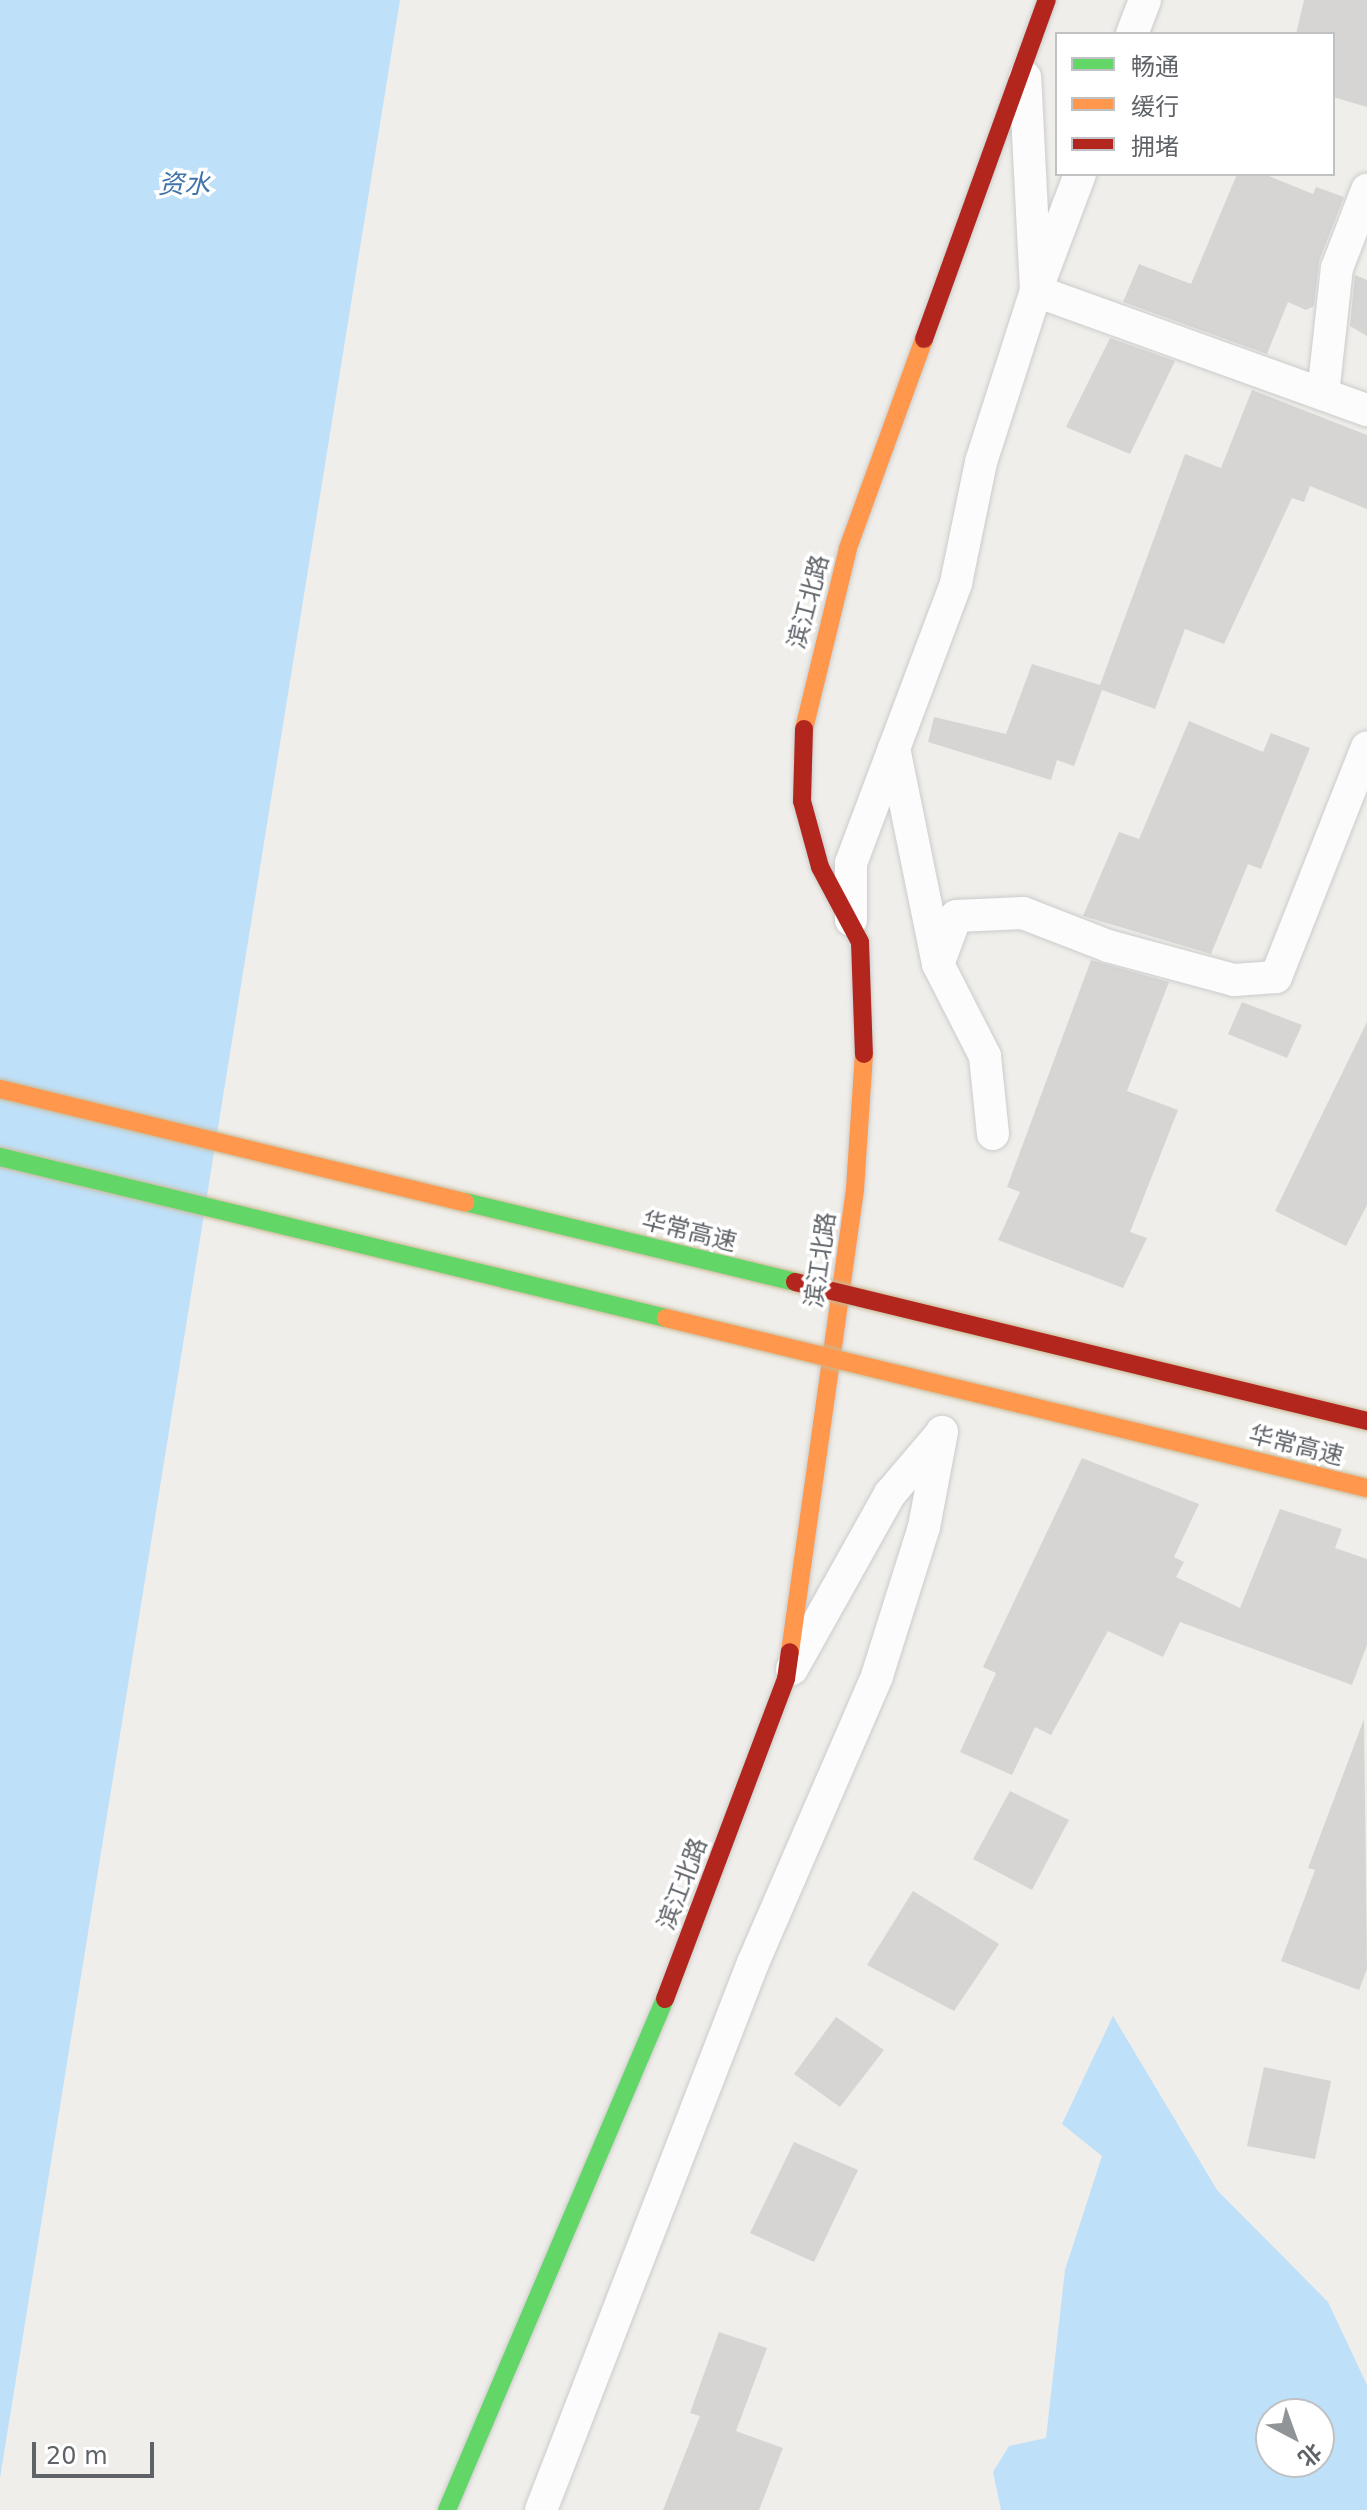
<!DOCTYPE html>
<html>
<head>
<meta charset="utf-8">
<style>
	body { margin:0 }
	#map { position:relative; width:1367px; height:2510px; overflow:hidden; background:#efeeea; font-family:"DejaVu Sans","Noto Sans SC",sans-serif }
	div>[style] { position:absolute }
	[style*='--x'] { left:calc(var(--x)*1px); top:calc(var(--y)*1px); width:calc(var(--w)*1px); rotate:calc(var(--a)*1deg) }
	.water>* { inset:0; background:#bfe0f9 }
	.building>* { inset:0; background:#d6d5d3 }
	.roads { filter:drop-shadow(0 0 2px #cbcccc) drop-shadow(0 0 2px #cbcccc) }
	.street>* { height:32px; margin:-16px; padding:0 16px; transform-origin:16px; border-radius:16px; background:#fdfcfc }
	.fast>* { height:18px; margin:-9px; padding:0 9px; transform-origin:9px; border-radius:9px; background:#63d668 }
	.slow>* { height:18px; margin:-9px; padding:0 9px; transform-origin:9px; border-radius:9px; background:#ff974d }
	.jam>* { height:18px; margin:-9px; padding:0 9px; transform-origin:9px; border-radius:9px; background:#b3261e }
	.bridges { filter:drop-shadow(0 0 2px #c8b996) drop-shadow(0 0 2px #c8b996) }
	.fast-bridge>* { height:18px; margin:-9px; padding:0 9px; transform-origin:9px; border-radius:9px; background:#63d668 }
	.slow-bridge>* { height:18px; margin:-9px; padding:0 9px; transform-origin:9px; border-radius:9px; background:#ff974d }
	.jam-bridge>* { height:18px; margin:-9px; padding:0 9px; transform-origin:9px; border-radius:9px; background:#b3261e }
	span { translate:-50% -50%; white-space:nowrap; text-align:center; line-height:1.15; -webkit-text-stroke:7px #fff; paint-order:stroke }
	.street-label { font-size:24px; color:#5f6368 }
	.water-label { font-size:26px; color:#4174aa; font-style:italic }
	.legend { position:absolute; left:1055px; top:32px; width:280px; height:144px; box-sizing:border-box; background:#fff; border:2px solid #bfc1c3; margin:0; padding:10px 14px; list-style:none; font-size:24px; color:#5f6368 }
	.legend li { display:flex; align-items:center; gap:16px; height:40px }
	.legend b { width:40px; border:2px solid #bfc1c3 }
	.north { position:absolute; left:1255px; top:2398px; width:80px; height:80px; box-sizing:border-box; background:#fff; border:2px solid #bfc1c3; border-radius:50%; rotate:139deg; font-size:22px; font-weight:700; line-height:32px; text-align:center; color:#5f6368 }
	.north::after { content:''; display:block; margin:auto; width:28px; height:36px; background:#919496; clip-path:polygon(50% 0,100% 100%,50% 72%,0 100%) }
	.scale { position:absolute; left:32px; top:2442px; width:122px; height:36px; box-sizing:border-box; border:4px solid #5f6368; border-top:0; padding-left:10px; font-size:24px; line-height:28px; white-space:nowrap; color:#5f6368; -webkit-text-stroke:6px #fff; paint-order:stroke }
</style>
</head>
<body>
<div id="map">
	<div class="water">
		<div style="clip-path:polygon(0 0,400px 0,0 2478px)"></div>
		<div style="clip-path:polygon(evenodd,1113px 2016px,1217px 2190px,1328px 2302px,1367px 2385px,1367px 2510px,1001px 2510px,993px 2472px,1009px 2446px,1046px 2438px,1065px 2270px,1102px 2156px,1062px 2124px,1113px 2016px,1271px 2414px,1319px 2414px,1319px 2462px,1271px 2462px,1271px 2414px)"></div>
	</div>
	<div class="building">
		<div style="clip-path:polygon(1304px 0,1367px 0,1367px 107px,1333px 97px,1333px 34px,1296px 34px)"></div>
		<div style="clip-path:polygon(1237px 174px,1264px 174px,1313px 194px,1316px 187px,1344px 197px,1319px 261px,1314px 306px,1306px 310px,1288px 302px,1267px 354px,1123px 302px,1139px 264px,1191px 284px)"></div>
		<div style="clip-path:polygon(1355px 275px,1367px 280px,1367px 336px,1350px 326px)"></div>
		<div style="clip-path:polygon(1110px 338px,1175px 361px,1130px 454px,1066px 427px)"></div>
		<div style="clip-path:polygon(1252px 390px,1367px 435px,1367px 509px,1310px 486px,1304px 502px,1292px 498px,1224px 644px,1185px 629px,1155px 709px,1102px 690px,1074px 766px,1057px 760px,1051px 780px,928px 742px,934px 717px,1006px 734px,1032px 664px,1100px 685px,1185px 454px,1221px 468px)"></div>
		<div style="clip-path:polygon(1189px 721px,1263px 752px,1271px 733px,1310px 748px,1261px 869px,1248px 864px,1211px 954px,1083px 916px,1119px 832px,1139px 839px)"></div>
		<div style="clip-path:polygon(1091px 960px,1169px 982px,1127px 1091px,1178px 1110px,1130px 1232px,1147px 1238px,1123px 1288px,998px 1240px,1020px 1192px,1007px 1187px)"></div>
		<div style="clip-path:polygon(1242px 1002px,1302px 1025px,1287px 1058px,1228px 1034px)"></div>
		<div style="clip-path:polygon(1367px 1022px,1367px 1205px,1346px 1246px,1275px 1211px)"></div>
		<div style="clip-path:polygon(1082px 1458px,1199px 1504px,1174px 1557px,1184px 1562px,1176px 1577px,1240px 1608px,1280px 1509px,1342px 1529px,1335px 1548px,1367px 1559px,1367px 1645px,1352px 1685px,1180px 1622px,1163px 1657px,1108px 1631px,1051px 1735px,1035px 1727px,1012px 1775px,960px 1752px,996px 1673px,983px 1667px)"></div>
		<div style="clip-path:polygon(1364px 1719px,1367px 1969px,1359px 1990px,1281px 1961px,1315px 1870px,1308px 1868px)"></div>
		<div style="clip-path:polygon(1010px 1791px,1069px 1820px,1032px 1890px,973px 1859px)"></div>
		<div style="clip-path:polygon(913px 1891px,999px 1944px,954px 2011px,867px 1965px)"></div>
		<div style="clip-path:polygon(836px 2017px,884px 2050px,840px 2107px,794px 2074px)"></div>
		<div style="clip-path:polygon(1264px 2067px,1331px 2081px,1315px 2159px,1247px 2146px)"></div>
		<div style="clip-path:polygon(794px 2142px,858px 2170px,814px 2262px,750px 2233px)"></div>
		<div style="clip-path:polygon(719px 2332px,767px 2348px,736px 2431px,783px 2448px,759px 2510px,663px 2510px,700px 2416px,690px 2413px)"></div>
	</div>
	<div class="roads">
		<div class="street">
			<div style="--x:1132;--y:34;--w:36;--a:-69"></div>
			<div style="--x:1080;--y:174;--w:125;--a:110.6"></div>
			<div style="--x:1036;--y:291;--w:352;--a:19.8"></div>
			<div style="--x:1323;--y:394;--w:127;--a:-83.7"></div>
			<div style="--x:1337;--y:268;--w:84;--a:-69"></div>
			<div style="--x:894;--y:748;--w:220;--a:78.5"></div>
			<div style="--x:851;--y:920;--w:57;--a:-90"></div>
			<div style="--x:851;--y:863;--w:299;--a:-69.4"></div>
			<div style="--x:956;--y:583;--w:124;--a:-78.3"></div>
			<div style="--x:981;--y:462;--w:180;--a:-72.2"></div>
			<div style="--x:1036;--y:291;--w:214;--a:-92.9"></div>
			<div style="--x:993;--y:1134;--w:78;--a:-95.9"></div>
			<div style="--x:985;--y:1056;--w:103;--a:-117.1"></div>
			<div style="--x:938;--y:964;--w:51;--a:-69.4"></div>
			<div style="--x:956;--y:916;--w:67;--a:-2.6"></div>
			<div style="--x:1023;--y:913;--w:91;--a:21.2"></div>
			<div style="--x:1108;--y:946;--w:131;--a:15.1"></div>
			<div style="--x:1234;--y:980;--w:42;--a:-4.1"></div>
			<div style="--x:1276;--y:977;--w:247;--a:-68.4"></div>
			<div style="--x:792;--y:1669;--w:201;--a:-60.8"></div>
			<div style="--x:890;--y:1494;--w:77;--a:-49.7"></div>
			<div style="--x:541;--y:2510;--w:587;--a:-68.82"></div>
			<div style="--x:753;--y:1963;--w:313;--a:-66.6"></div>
			<div style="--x:877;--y:1676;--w:156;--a:-72.5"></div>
			<div style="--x:924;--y:1527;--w:97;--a:-79.3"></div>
		</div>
		<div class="fast">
			<div style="--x:447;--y:2510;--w:556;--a:-66.9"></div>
		</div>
		<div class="slow">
			<div style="--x:804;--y:729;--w:186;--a:-76.3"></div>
			<div style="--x:848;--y:548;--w:222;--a:-70"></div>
			<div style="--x:790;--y:1652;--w:468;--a:-82"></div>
			<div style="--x:855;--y:1189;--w:135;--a:-86.2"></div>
		</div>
		<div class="jam">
			<div style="--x:924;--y:339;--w:361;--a:-70.1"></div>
			<div style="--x:804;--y:729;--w:72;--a:91.6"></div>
			<div style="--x:802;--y:801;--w:68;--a:74.7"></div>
			<div style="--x:820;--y:867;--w:85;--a:61.9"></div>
			<div style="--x:860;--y:942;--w:112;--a:88"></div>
			<div style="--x:665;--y:1999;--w:342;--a:-69.3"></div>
			<div style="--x:786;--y:1679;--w:27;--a:-82"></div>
		</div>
	</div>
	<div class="bridges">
		<div class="fast-bridge">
			<div style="--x:0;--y:1157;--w:685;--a:13.59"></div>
			<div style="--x:465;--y:1202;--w:340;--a:13.6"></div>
		</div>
		<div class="slow-bridge">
			<div style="--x:0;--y:1089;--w:479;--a:13.7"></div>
			<div style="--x:666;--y:1318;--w:721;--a:13.63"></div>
		</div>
		<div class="jam-bridge">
			<div style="--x:795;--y:1282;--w:589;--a:13.66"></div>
		</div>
	</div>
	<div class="street-label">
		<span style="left:809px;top:602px;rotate:-75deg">滨江北路</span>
		<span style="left:689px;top:1232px;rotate:14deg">华常高速</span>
		<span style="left:821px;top:1260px;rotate:-82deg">滨江北路</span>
		<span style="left:1296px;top:1446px;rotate:14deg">华常高速</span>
		<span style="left:683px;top:1884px;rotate:-69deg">滨江北路</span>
	</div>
	<div class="water-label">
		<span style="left:184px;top:185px">资水</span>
	</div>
	<ul class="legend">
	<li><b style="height:10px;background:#63d668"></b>畅通</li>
	<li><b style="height:10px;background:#ff974d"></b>缓行</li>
	<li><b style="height:10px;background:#b3261e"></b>拥堵</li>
	</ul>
	<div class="north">北</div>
	<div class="scale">20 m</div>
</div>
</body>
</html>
